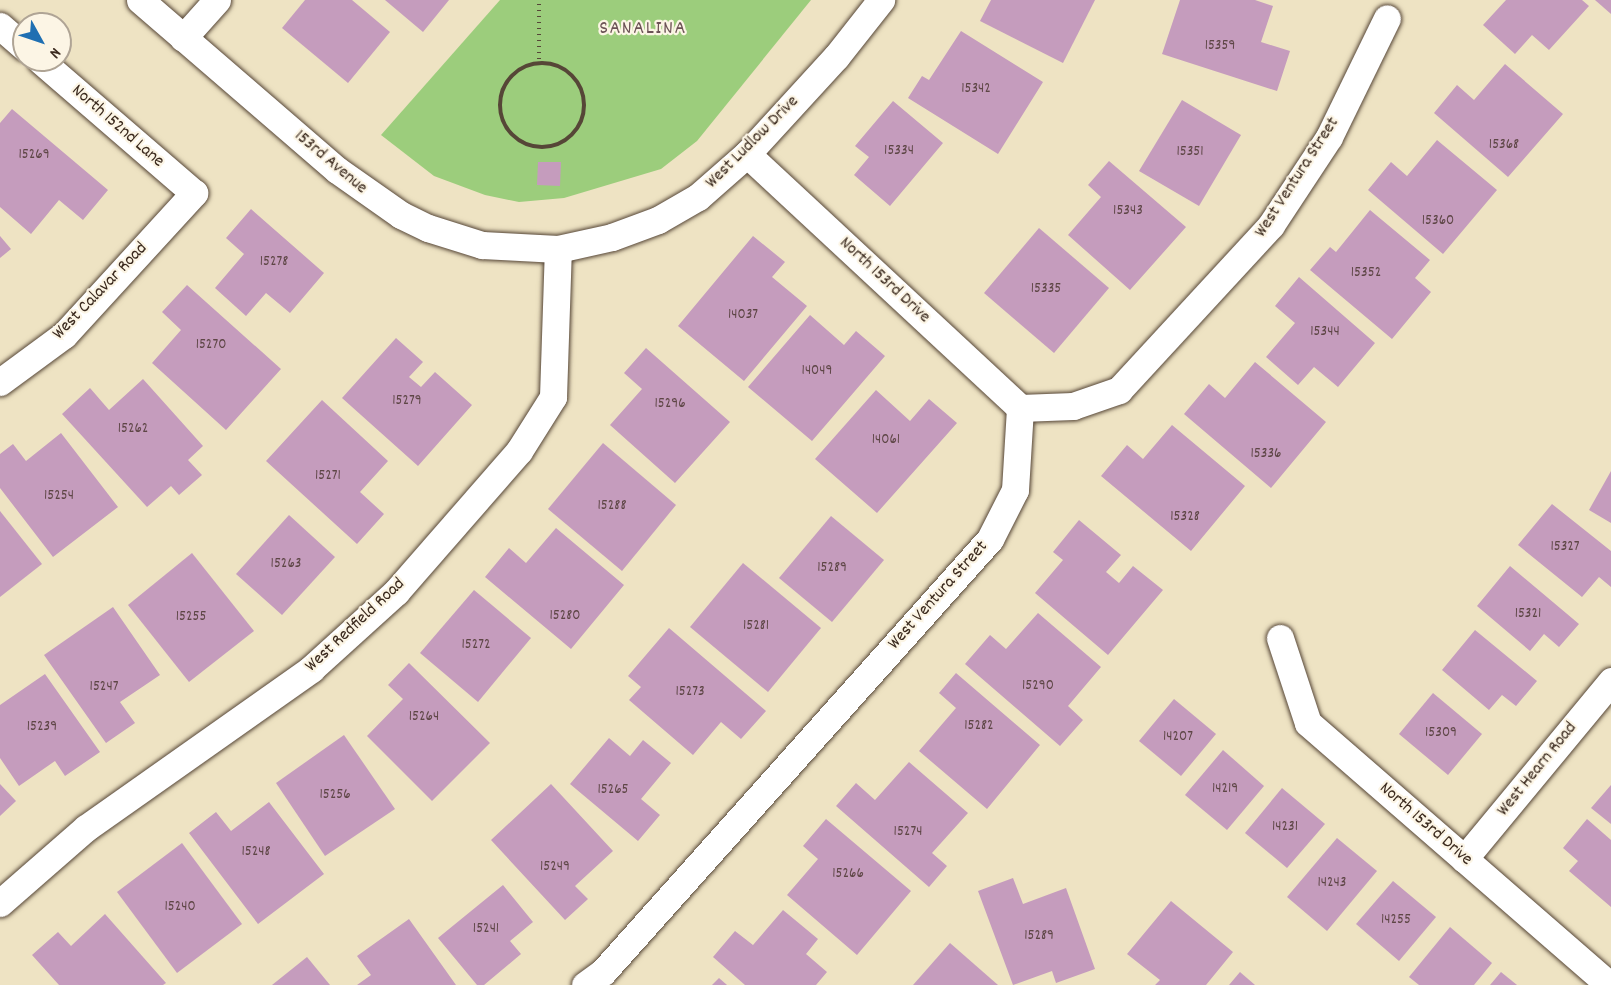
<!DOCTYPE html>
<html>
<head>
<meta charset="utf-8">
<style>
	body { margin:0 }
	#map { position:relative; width:1611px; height:985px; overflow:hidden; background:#eee3c3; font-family:Dekko,sans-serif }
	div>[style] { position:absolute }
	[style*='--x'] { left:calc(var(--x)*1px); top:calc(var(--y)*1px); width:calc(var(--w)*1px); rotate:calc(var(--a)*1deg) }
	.green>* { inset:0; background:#9ccd7c }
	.building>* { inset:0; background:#c59cbd }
	.path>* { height:4px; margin-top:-2px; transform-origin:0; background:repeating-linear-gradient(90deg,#564637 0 1.5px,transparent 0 6px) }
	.path>.ring { margin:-2px; padding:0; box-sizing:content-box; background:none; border:4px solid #564637; border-radius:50% }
	.roads { filter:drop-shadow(0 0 2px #564637) drop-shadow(0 0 2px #564637) }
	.street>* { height:27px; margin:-13.5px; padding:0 13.5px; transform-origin:13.5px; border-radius:13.5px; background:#fff }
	span { translate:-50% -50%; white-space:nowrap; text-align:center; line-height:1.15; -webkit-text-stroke:4.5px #fcf5e5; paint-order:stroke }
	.number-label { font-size:15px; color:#5e4646 }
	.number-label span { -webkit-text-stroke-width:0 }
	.street-label { font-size:18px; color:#3b2a1e }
	.neighbourhood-label { font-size:20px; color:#6b5256; letter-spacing:1.5px }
	.north { position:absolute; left:12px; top:12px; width:60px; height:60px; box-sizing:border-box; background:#fcf5e5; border:2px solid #afa495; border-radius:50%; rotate:130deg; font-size:16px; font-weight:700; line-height:24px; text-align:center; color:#3b2a1e }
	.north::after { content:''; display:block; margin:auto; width:21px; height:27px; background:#1f6fb2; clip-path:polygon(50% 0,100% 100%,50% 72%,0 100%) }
</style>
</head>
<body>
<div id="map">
	<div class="green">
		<div style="clip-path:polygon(500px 0,811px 0,697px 141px,661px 169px,564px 198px,519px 202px,485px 195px,434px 176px,381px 135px)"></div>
	</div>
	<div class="building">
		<div style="clip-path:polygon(305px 0,352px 0,390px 32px,348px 83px,282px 28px)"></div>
		<div style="clip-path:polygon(385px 0,449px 0,423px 32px)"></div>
		<div style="clip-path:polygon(991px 0,1095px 0,1063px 63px,980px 21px)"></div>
		<div style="clip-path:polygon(1180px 0,1255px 0,1273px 6px,1261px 42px,1290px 51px,1277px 91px,1162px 54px)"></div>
		<div style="clip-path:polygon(1506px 0,1582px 0,1589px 6px,1549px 50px,1532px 35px,1515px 54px,1483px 25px)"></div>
		<div style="clip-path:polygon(1595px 0,1611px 0,1611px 14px)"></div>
		<div style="clip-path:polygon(961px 31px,1043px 82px,998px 154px,908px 98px,922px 76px,929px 80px)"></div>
		<div style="clip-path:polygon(1505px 64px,1563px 114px,1508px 177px,1434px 113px,1457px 85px,1474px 100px)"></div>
		<div style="clip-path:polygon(1182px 100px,1241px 135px,1199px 206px,1139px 171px)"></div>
		<div style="clip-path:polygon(893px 101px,943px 143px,890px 206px,854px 175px,869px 157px,855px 146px)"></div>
		<div style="clip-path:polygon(12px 109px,108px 190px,83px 220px,59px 200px,31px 234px,0 207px,0 123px)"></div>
		<div style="clip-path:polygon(1437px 140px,1497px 190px,1443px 254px,1368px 190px,1391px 162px,1407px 176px)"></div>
		<div style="clip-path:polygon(1109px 161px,1186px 227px,1130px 290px,1068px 235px,1101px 197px,1088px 185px)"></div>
		<div style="clip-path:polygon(538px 162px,561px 162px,560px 186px,537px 185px)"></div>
		<div style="clip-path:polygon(251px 209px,324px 273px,290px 313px,266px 293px,246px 316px,215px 288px,244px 254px,226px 238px)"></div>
		<div style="clip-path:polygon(1370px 210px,1430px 260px,1415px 278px,1431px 292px,1392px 339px,1310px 270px,1330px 247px,1336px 252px)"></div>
		<div style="clip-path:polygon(1039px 228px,1109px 288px,1054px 353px,984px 293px)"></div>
		<div style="clip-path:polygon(0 236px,11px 249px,0 258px)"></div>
		<div style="clip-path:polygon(753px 236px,785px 262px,772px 277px,807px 306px,744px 381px,678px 326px)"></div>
		<div style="clip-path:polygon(1299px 277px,1375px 343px,1338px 387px,1314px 367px,1298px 385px,1266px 357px,1295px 323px,1275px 306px)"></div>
		<div style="clip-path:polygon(187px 285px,281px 369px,226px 430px,152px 363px,181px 330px,162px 312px)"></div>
		<div style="clip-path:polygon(810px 315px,844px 345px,856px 331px,885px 356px,812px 441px,748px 387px)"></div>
		<div style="clip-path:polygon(396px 338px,423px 362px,409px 377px,421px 387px,435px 372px,472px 405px,418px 466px,342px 398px)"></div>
		<div style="clip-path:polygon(646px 348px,730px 422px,675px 483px,610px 425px,642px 389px,624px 373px)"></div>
		<div style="clip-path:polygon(1255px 362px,1326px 422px,1271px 488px,1184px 414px,1209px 384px,1225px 398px)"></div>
		<div style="clip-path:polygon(143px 379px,203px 446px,188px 460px,202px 475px,179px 495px,171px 486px,147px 507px,62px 414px,90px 388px,109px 410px)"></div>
		<div style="clip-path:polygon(876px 390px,910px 421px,929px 399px,957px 423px,877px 513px,815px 459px)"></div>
		<div style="clip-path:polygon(322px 400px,388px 461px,360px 492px,384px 514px,357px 544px,266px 461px)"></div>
		<div style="clip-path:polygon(1172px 425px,1245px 486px,1191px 551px,1101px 476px,1127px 445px,1143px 459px)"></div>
		<div style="clip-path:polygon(61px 433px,118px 507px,53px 557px,0 488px,0 454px,13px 444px,26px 461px)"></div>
		<div style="clip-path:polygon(603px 443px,676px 505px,622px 571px,548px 509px)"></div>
		<div style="clip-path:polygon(1611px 471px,1611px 523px,1589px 510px)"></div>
		<div style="clip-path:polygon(1552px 504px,1611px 551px,1611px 587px,1599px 577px,1582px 597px,1518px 545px)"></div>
		<div style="clip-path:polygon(0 511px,42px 564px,0 597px)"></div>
		<div style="clip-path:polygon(289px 515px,335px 557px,282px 615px,236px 574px)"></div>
		<div style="clip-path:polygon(831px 516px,884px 560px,832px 622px,779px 578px)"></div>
		<div style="clip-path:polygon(1079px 520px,1121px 555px,1106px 572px,1119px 583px,1133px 566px,1163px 590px,1108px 655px,1035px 593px,1063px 560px,1053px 552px)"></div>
		<div style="clip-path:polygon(556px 528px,624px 585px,571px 649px,485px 577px,509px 548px,526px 563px)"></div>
		<div style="clip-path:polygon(192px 553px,254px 631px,189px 682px,128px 605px)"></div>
		<div style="clip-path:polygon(743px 563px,821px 628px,768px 692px,690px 627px)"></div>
		<div style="clip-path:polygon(1510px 566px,1579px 624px,1559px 647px,1544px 634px,1530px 651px,1477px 606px)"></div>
		<div style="clip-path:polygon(474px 590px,531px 638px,478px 702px,420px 653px)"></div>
		<div style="clip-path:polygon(113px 607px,160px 675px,120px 702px,135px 723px,106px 743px,44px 655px)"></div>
		<div style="clip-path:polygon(1038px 613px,1101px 667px,1068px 706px,1083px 720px,1060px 746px,965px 664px,990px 635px,1006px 649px)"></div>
		<div style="clip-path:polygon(669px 628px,766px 711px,741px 739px,721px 722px,693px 755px,629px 700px,641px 687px,628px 676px)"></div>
		<div style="clip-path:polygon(1475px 630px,1537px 681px,1516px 706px,1502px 695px,1489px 710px,1442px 670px)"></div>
		<div style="clip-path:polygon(409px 663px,490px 743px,432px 801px,367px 736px,403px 699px,388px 685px)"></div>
		<div style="clip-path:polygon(956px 673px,1040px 745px,987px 809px,919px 751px,956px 708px,939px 693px)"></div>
		<div style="clip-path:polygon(45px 674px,100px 752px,65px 776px,55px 761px,19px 786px,0 758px,0 705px)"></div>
		<div style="clip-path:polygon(1433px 693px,1482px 734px,1448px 775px,1399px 734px)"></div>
		<div style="clip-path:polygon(1174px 699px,1216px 734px,1181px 776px,1139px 741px)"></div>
		<div style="clip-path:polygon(344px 735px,395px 809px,325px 856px,276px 783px)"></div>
		<div style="clip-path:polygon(609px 738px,630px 756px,643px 740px,671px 763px,641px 799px,660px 815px,638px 841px,570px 784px)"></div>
		<div style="clip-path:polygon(1223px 750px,1264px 786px,1227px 830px,1185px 795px)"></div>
		<div style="clip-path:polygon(909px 762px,968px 813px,932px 853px,947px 866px,929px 887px,836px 806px,856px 783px,875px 800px)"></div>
		<div style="clip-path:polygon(0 784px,16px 801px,0 816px)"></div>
		<div style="clip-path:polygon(551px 784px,613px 851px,575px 886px,588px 899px,565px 920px,491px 840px)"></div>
		<div style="clip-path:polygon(1611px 785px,1611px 824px,1591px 808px)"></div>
		<div style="clip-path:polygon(1282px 788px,1325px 824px,1287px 868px,1245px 833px)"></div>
		<div style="clip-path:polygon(269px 802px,324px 874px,258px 924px,189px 833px,216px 812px,231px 831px)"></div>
		<div style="clip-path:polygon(826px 819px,911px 891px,857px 955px,787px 895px,818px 859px,803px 846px)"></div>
		<div style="clip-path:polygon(1587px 819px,1611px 840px,1611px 907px,1569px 871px,1578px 861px,1563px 848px)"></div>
		<div style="clip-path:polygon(1337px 838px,1377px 871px,1327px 931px,1287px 897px)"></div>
		<div style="clip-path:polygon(182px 843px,242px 924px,177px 973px,117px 892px)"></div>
		<div style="clip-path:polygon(1013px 878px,1023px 904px,1066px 888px,1095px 969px,1056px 983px,1052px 971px,1013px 985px,978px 891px)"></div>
		<div style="clip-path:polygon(1393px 881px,1436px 917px,1399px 961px,1356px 924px)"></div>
		<div style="clip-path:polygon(503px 885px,533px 922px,510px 941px,521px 954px,484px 985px,477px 985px,438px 938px)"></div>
		<div style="clip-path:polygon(1171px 901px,1233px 952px,1206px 985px,1155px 985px,1160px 980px,1127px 954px)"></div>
		<div style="clip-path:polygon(783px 910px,818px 939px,806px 954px,827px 972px,816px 985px,745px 985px,713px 957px,735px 931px,753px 945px)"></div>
		<div style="clip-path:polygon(105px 914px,166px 983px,163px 985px,59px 985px,32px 955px,58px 932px,71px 946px)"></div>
		<div style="clip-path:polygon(409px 919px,456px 985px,357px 985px,371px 975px,357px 956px)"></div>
		<div style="clip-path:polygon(1450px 927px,1492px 963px,1474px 985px,1419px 985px,1409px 977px)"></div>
		<div style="clip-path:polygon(950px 943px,998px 985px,913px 985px)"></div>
		<div style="clip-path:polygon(307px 957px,330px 985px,272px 985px)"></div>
		<div style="clip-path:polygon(1240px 972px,1255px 985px,1229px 985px)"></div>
		<div style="clip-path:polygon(1501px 972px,1517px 985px,1490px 985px)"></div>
		<div style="clip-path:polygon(719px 978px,727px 985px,712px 985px)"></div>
	</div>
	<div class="path">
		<div class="ring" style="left:500px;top:63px;width:80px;height:80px"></div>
		<div style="--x:539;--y:65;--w:65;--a:-90"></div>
	</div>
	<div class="roads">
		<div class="street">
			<div style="--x:140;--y:0;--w:260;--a:40.8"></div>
			<div style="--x:337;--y:170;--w:78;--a:35.1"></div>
			<div style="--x:401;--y:215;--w:30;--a:26"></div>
			<div style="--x:428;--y:228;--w:57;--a:17.5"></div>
			<div style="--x:482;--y:245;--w:76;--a:3"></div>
			<div style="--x:558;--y:249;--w:55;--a:-12.5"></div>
			<div style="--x:612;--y:237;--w:49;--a:-20.3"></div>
			<div style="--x:658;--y:220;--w:46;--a:-29.9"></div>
			<div style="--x:698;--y:197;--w:65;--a:-41.3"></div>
			<div style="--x:747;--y:154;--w:132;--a:-47.5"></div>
			<div style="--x:836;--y:57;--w:73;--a:-51.7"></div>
			<div style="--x:0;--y:26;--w:32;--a:41"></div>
			<div style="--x:183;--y:38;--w:51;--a:-48.2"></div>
			<div style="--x:747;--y:154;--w:373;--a:42.9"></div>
			<div style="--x:0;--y:382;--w:79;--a:-36.3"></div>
			<div style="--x:64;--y:335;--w:193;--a:-47.5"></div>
			<div style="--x:194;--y:193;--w:203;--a:-139.2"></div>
			<div style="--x:1280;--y:638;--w:89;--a:71.8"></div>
			<div style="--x:1308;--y:723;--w:399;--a:41"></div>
			<div style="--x:1464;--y:859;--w:231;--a:-50.4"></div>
			<div style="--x:0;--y:903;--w:114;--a:-41.1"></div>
			<div style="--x:86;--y:828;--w:276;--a:-35.2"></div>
			<div style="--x:311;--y:669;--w:115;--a:-42.2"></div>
			<div style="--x:396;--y:592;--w:187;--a:-48.9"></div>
			<div style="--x:519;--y:451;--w:64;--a:-57.8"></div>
			<div style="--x:553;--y:397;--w:148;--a:-88.1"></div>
			<div style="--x:585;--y:985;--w:22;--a:-36"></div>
			<div style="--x:603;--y:972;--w:581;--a:-48.21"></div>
			<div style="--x:990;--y:539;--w:55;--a:-63"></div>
			<div style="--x:1015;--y:490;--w:82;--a:-86.5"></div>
			<div style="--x:1020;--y:408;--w:53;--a:-2.2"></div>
			<div style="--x:1073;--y:406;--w:49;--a:-19.2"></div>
			<div style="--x:1119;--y:390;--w:224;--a:-47.3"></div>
			<div style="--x:1271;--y:225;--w:105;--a:-56.6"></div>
			<div style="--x:1329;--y:137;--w:132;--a:-64"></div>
		</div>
	</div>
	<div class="number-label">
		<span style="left:1220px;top:47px">15359</span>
		<span style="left:976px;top:90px">15342</span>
		<span style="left:1504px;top:146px">15368</span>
		<span style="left:899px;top:152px">15334</span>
		<span style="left:1190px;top:153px">15351</span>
		<span style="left:34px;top:156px">15269</span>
		<span style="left:1128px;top:212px">15343</span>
		<span style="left:1438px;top:222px">15360</span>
		<span style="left:274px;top:263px">15278</span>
		<span style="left:1366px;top:274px">15352</span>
		<span style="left:1046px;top:290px">15335</span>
		<span style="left:743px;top:316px">14037</span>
		<span style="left:1325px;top:333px">15344</span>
		<span style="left:211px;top:346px">15270</span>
		<span style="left:817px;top:372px">14049</span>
		<span style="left:407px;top:402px">15279</span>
		<span style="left:670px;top:405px">15296</span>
		<span style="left:133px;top:430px">15262</span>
		<span style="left:886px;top:441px">14061</span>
		<span style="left:1266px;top:455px">15336</span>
		<span style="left:328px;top:477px">15271</span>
		<span style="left:59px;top:497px">15254</span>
		<span style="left:612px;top:507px">15288</span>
		<span style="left:1185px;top:518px">15328</span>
		<span style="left:1565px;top:548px">15327</span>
		<span style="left:286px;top:565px">15263</span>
		<span style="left:832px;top:569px">15289</span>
		<span style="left:1528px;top:615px">15321</span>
		<span style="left:565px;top:617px">15280</span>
		<span style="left:191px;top:618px">15255</span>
		<span style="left:756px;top:627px">15281</span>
		<span style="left:476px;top:646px">15272</span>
		<span style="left:1038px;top:687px">15290</span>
		<span style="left:104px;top:688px">15247</span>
		<span style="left:690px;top:693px">15273</span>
		<span style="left:424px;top:718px">15264</span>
		<span style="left:979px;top:727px">15282</span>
		<span style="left:42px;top:728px">15239</span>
		<span style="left:1441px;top:734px">15309</span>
		<span style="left:1178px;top:738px">14207</span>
		<span style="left:1225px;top:790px">14219</span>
		<span style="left:613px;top:791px">15265</span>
		<span style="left:335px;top:796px">15256</span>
		<span style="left:1285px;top:828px">14231</span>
		<span style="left:908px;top:833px">15274</span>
		<span style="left:256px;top:853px">15248</span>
		<span style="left:555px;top:868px">15249</span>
		<span style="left:848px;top:875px">15266</span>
		<span style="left:1332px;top:884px">14243</span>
		<span style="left:180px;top:908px">15240</span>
		<span style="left:1396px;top:921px">14255</span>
		<span style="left:486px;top:930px">15241</span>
		<span style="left:1039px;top:937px">15289</span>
	</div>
	<div class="street-label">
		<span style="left:117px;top:127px;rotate:41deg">North 152nd Lane</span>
		<span style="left:753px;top:143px;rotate:-45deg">West Ludlow Drive</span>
		<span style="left:330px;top:163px;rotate:40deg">153rd Avenue</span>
		<span style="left:1298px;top:178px;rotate:-57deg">West Ventura Street</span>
		<span style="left:884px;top:281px;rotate:43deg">North 153rd Drive</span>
		<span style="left:101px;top:292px;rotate:-46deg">West Calavar Road</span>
		<span style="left:939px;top:596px;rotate:-48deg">West Ventura Street</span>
		<span style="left:356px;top:626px;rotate:-43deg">West Redfield Road</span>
		<span style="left:1538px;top:770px;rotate:-51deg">West Hearn Road</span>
		<span style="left:1425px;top:825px;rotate:41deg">North 153rd Drive</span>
	</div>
	<div class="neighbourhood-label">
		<span style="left:643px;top:29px">SANALINA</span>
	</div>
	<div class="north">N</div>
</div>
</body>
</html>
